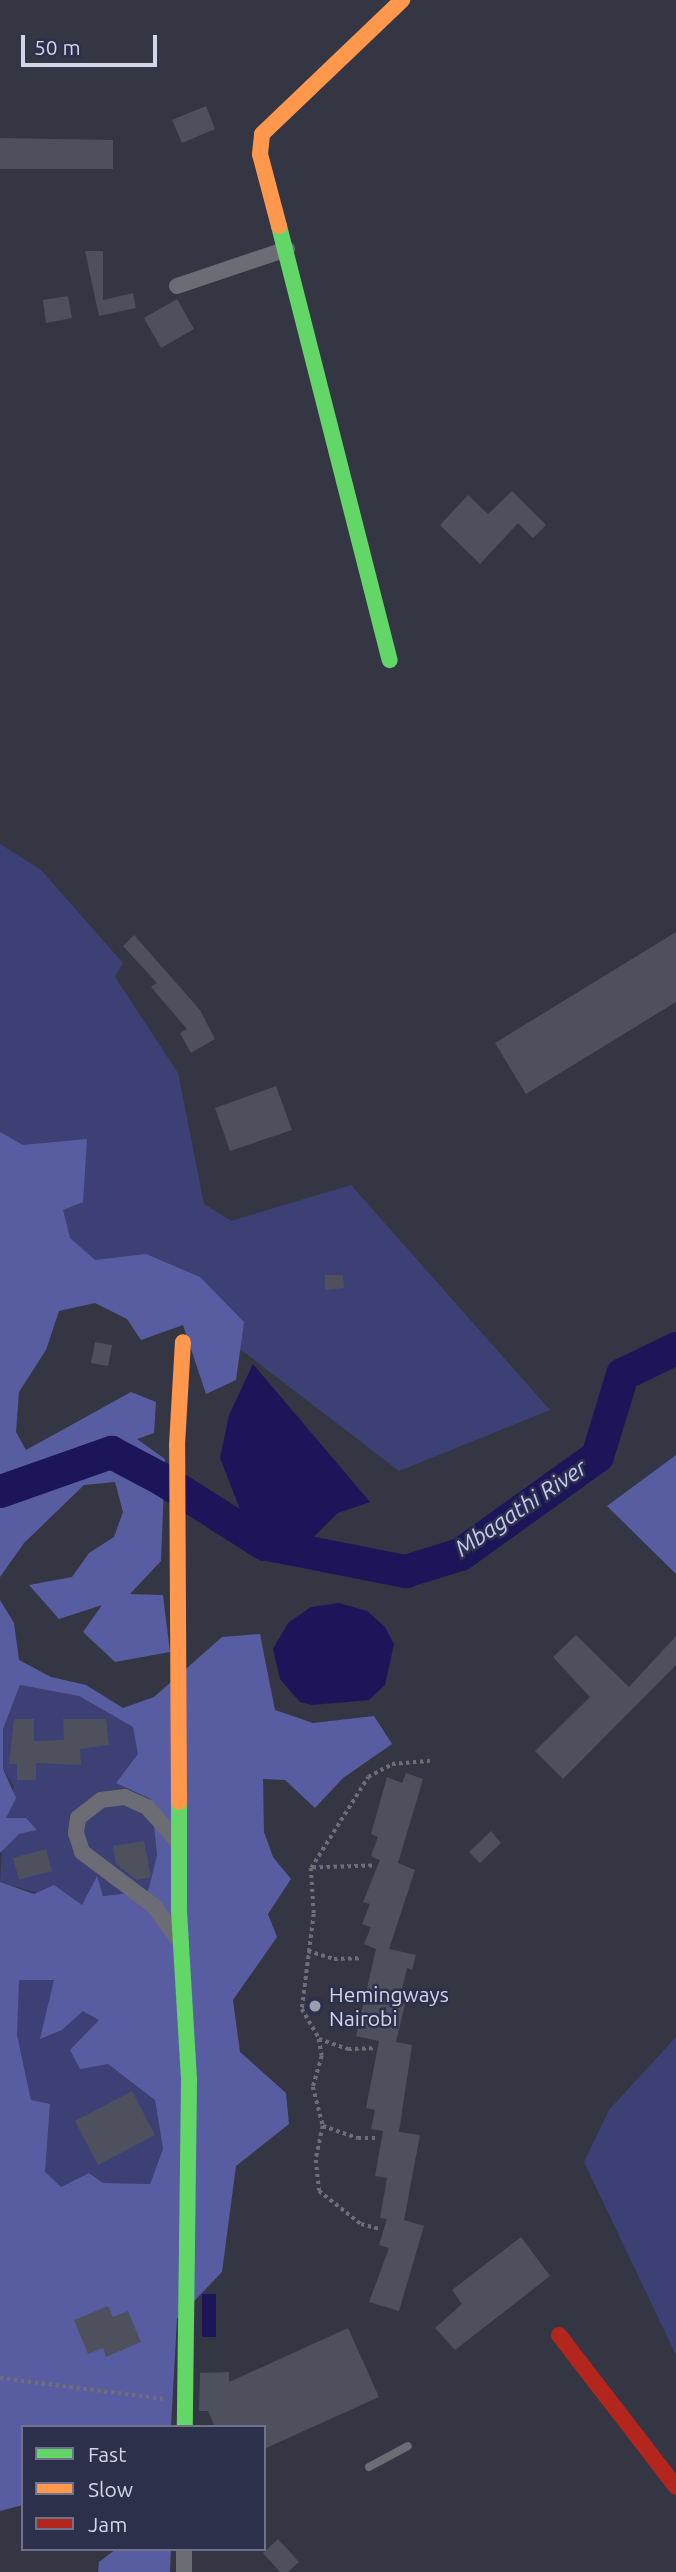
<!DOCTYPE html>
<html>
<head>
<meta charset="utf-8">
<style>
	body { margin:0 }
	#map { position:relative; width:676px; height:2572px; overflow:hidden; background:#343644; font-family:Ubuntu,sans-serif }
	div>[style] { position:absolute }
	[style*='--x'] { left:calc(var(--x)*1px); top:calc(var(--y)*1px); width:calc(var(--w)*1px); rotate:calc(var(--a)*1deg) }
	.green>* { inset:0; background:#3d4074 }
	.forest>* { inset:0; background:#585da2 }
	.water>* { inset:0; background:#1d1559 }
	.river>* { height:33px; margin:-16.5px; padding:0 16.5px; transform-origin:16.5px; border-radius:16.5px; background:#1d1559 }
	.building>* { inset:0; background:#4f505d }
	.path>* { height:3.5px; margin-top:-1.75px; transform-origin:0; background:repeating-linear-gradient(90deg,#6e6f76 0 3.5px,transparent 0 7px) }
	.lane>* { height:8px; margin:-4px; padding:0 4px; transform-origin:4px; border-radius:4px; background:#6b6c74 }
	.street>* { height:16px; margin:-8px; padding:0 8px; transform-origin:8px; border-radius:8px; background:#6b6c74 }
	.fast>* { height:16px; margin:-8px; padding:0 8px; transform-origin:8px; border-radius:8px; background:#63d668 }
	.slow>* { height:16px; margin:-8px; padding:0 8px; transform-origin:8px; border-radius:8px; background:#ff974d }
	.jam>* { height:16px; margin:-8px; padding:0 8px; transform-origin:8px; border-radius:8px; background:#b3261e }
	.dots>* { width:19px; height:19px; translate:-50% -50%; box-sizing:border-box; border:4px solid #2d304b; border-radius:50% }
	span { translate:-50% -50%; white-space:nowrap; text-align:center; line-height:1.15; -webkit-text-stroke:5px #2d304b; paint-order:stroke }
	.poi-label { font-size:21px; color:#d3d6e8 }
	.left { translate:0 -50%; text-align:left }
	.water-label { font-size:23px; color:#c3c9f4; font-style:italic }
	.legend { position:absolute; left:21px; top:2425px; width:245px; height:126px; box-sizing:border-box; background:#2d304b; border:2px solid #6f728a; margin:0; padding:9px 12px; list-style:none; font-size:21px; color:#d3d6e8 }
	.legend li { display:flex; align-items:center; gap:14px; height:35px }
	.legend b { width:35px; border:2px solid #6f728a }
	.scale { position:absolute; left:21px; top:35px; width:136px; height:32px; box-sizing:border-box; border:4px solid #d3d6e8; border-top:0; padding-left:9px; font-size:21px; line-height:24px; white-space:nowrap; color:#d3d6e8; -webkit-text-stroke:5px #2d304b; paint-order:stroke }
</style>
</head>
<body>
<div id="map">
	<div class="green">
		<div style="clip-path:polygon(0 844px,41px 870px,123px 963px,115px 977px,178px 1073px,204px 1204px,231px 1221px,351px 1185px,550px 1410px,399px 1471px,236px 1346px,166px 1284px,0 1267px)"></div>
		<div style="clip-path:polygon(20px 1685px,79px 1696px,133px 1727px,151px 1799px,157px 1855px,148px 1891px,103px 1896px,96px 1877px,82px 1906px,0 1882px,2px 1850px,19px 1834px,37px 1830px,6px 1819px,14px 1786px,3px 1769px,3px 1729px)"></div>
		<div style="clip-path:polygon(18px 1980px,54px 1980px,62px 2030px,83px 2011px,99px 2019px,108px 2064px,155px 2099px,163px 2149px,150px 2184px,103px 2183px,89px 2173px,61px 2187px,44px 2172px,50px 2104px,31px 2101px,17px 2035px)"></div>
		<div style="clip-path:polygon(676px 2037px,676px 2355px,584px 2162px,609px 2110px)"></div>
	</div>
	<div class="forest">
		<div style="clip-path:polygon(0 1132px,23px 1145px,87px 1139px,83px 1202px,63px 1210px,70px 1238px,95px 1260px,146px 1254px,200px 1277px,244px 1322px,236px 1380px,206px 1394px,183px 1325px,141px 1340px,127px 1319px,95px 1303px,59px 1311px,46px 1350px,19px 1392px,16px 1432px,26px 1450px,131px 1392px,156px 1402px,154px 1433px,137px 1439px,165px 1459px,161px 1561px,130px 1594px,163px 1595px,170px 1652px,115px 1662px,83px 1632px,102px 1605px,59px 1619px,29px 1585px,72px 1577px,89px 1553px,114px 1537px,123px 1512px,115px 1482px,84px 1485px,24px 1543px,0 1577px)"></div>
		<div style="clip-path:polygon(676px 1455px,676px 1574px,607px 1506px)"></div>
		<div style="clip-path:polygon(evenodd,0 1600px,14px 1623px,19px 1660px,51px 1677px,86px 1685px,123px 1708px,154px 1697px,222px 1637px,260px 1634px,275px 1710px,313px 1723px,374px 1716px,392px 1744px,343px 1778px,315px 1808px,285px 1780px,263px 1779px,264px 1832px,273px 1857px,291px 1879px,268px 1914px,277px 1937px,233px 2000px,240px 2052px,286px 2093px,289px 2124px,236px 2166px,222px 2272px,177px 2319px,171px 2427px,23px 2427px,23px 2505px,0 2511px,0 1882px,34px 1894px,54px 1885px,82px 1905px,97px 1876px,103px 1896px,148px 1891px,157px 1855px,151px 1799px,116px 1783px,138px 1754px,133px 1727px,79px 1696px,20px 1685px,3px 1729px,3px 1769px,16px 1798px,6px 1818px,26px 1818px,37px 1830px,19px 1834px,0 1853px,0 1600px,19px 1980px,54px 1980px,40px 2039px,62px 2030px,83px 2011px,99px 2020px,70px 2050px,80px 2069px,108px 2064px,155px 2100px,163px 2149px,150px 2184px,103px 2183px,89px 2173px,61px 2187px,45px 2172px,50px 2104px,31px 2100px,17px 2035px,19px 1980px)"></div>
		<div style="clip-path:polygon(116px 2549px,171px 2549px,170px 2572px,98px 2572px,99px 2562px)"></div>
	</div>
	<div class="water">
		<div style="clip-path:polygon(253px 1364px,370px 1502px,338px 1513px,296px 1554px,260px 1561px,220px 1458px,229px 1415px)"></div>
		<div style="clip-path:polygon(339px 1603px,367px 1611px,385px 1627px,394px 1644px,385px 1685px,369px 1700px,312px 1705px,300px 1702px,280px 1679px,273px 1649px,288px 1623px,311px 1607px)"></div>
		<div style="clip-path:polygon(202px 2294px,216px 2294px,216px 2337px,202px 2337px)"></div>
	</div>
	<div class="river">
		<div style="--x:0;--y:1491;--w:118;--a:-19.4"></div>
		<div style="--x:111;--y:1452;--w:58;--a:27.9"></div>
		<div style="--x:162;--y:1479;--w:120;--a:32.4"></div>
		<div style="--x:263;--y:1543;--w:145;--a:11.2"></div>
		<div style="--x:405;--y:1571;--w:58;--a:-17.2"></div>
		<div style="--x:460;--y:1554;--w:168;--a:-35.6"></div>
		<div style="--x:597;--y:1456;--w:86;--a:-73"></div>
		<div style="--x:622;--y:1374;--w:60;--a:-25.7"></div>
	</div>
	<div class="building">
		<div style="clip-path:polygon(206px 106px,215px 129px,182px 143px,172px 120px)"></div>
		<div style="clip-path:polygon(0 138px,113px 140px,113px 169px,0 169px)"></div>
		<div style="clip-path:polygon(85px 251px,103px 251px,103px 300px,133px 293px,136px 308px,99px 316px)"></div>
		<div style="clip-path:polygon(68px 296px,72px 318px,46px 323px,43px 300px)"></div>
		<div style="clip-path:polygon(177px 299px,194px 329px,161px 348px,144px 318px)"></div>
		<div style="clip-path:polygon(512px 491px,546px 525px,533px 538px,518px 523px,480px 564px,440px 525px,468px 495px,488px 514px)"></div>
		<div style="clip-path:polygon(676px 932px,676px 1002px,526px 1094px,495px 1043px)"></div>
		<div style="clip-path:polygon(134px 935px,200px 1010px,215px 1039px,191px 1053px,180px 1033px,187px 1029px,151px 987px,157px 983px,123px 946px)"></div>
		<div style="clip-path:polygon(276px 1086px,292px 1130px,230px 1151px,215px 1108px)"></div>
		<div style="clip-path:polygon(325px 1275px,343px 1275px,344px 1288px,325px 1290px)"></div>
		<div style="clip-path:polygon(95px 1342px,112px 1345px,108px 1366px,91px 1363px)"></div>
		<div style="clip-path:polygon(576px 1635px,629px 1687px,676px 1636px,676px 1665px,563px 1779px,535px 1751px,590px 1697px,553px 1657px)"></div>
		<div style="clip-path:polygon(14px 1719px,34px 1719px,34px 1741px,64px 1740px,63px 1719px,106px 1719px,109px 1745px,80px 1749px,81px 1765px,36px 1763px,36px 1780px,17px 1780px,17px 1764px,9px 1764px)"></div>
		<div style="clip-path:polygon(406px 1773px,423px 1779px,398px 1863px,415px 1870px,389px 1949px,416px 1955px,412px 1970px,407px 1968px,399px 2002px,405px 2004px,396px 2042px,412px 2045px,399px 2132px,420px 2135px,404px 2220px,424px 2226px,399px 2311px,369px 2302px,389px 2248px,379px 2245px,387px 2219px,380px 2218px,387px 2178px,375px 2176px,383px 2131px,371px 2129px,375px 2110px,366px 2108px,379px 2041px,356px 2036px,376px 1949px,364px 1944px,371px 1927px,362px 1924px,370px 1904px,363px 1902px,380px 1860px,371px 1856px,378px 1837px,371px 1834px,387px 1777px,402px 1783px)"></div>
		<div style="clip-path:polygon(491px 1831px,501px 1843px,480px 1863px,469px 1852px)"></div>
		<div style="clip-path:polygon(144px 1841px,151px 1877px,137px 1880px,116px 1864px,113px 1846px)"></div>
		<div style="clip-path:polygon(46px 1849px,52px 1871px,19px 1880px,13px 1858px)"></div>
		<div style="clip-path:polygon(132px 2091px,155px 2135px,98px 2165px,75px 2121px)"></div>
		<div style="clip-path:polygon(521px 2237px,550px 2276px,455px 2350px,435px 2328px,462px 2304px,452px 2290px)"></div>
		<div style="clip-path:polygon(108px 2306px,113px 2317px,128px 2311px,141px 2342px,106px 2357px,103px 2348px,88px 2354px,74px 2320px)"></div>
		<div style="clip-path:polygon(348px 2328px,379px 2397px,264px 2449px,264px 2427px,215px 2427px,208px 2411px,199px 2411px,200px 2373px,229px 2372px,229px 2382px)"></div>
		<div style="clip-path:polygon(278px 2539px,299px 2562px,288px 2572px,280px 2572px,263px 2553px)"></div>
	</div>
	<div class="path">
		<div style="--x:372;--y:1866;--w:61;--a:178.1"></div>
		<div style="--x:311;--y:1868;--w:46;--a:86.3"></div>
		<div style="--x:314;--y:1914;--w:96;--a:97.2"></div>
		<div style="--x:302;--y:2009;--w:34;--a:60"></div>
		<div style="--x:319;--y:2039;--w:17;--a:80"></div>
		<div style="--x:322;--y:2056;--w:32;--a:106"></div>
		<div style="--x:313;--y:2087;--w:40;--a:75.6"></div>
		<div style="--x:323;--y:2126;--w:35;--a:102"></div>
		<div style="--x:316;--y:2160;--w:31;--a:84"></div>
		<div style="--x:319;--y:2191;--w:53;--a:38.2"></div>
		<div style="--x:361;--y:2224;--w:20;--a:15"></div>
		<div style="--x:311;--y:1868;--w:107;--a:-57.9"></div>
		<div style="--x:368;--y:1777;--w:27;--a:-28"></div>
		<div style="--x:392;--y:1764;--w:38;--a:-5"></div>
		<div style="--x:308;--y:1951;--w:27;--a:17"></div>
		<div style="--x:334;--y:1959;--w:25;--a:-2"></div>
		<div style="--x:319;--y:2039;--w:31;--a:19"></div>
		<div style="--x:348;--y:2049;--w:25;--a:-2"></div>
		<div style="--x:323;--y:2126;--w:37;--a:19"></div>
		<div style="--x:358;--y:2138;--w:20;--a:0"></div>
		<div style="--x:0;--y:2378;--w:166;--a:7.3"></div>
	</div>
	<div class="lane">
		<div style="--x:369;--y:2467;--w:44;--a:-28.3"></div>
	</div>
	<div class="street">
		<div style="--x:177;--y:286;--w:116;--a:-18.6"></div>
		<div style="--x:179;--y:1843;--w:48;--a:-131.6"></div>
		<div style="--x:147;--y:1807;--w:24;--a:-156"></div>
		<div style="--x:125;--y:1797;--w:24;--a:173"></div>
		<div style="--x:101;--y:1800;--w:29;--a:142"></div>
		<div style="--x:78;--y:1818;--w:15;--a:98"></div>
		<div style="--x:76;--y:1833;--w:20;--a:72"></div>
		<div style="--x:82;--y:1852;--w:90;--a:36.9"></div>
		<div style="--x:154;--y:1906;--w:44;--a:54.2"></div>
		<div style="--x:184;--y:2549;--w:23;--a:90"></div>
	</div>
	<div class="fast">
		<div style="--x:279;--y:226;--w:448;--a:75.7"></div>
		<div style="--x:179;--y:1802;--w:109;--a:90"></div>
		<div style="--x:179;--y:1911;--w:170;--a:86.6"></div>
		<div style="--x:189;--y:2081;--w:346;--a:90.7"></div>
	</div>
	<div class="slow">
		<div style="--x:279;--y:226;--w:74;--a:-104.8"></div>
		<div style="--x:260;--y:154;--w:20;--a:-84"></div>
		<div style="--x:262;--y:134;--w:194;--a:-43.7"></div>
		<div style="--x:179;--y:1802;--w:357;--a:-90.3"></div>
		<div style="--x:177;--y:1445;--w:103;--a:-86.7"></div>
	</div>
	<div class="jam">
		<div style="--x:559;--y:2335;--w:192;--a:52.4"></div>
	</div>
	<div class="dots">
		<div style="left:315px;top:2006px;background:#9b9eaf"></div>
	</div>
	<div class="poi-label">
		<span class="left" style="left:329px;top:2006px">Hemingways<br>Nairobi</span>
	</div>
	<div class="water-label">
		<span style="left:521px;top:1508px;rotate:-34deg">Mbagathi River</span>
	</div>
	<ul class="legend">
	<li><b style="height:9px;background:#63d668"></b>Fast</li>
	<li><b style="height:9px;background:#ff974d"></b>Slow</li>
	<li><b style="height:9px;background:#b3261e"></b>Jam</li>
	</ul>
	<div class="scale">50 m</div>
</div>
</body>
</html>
